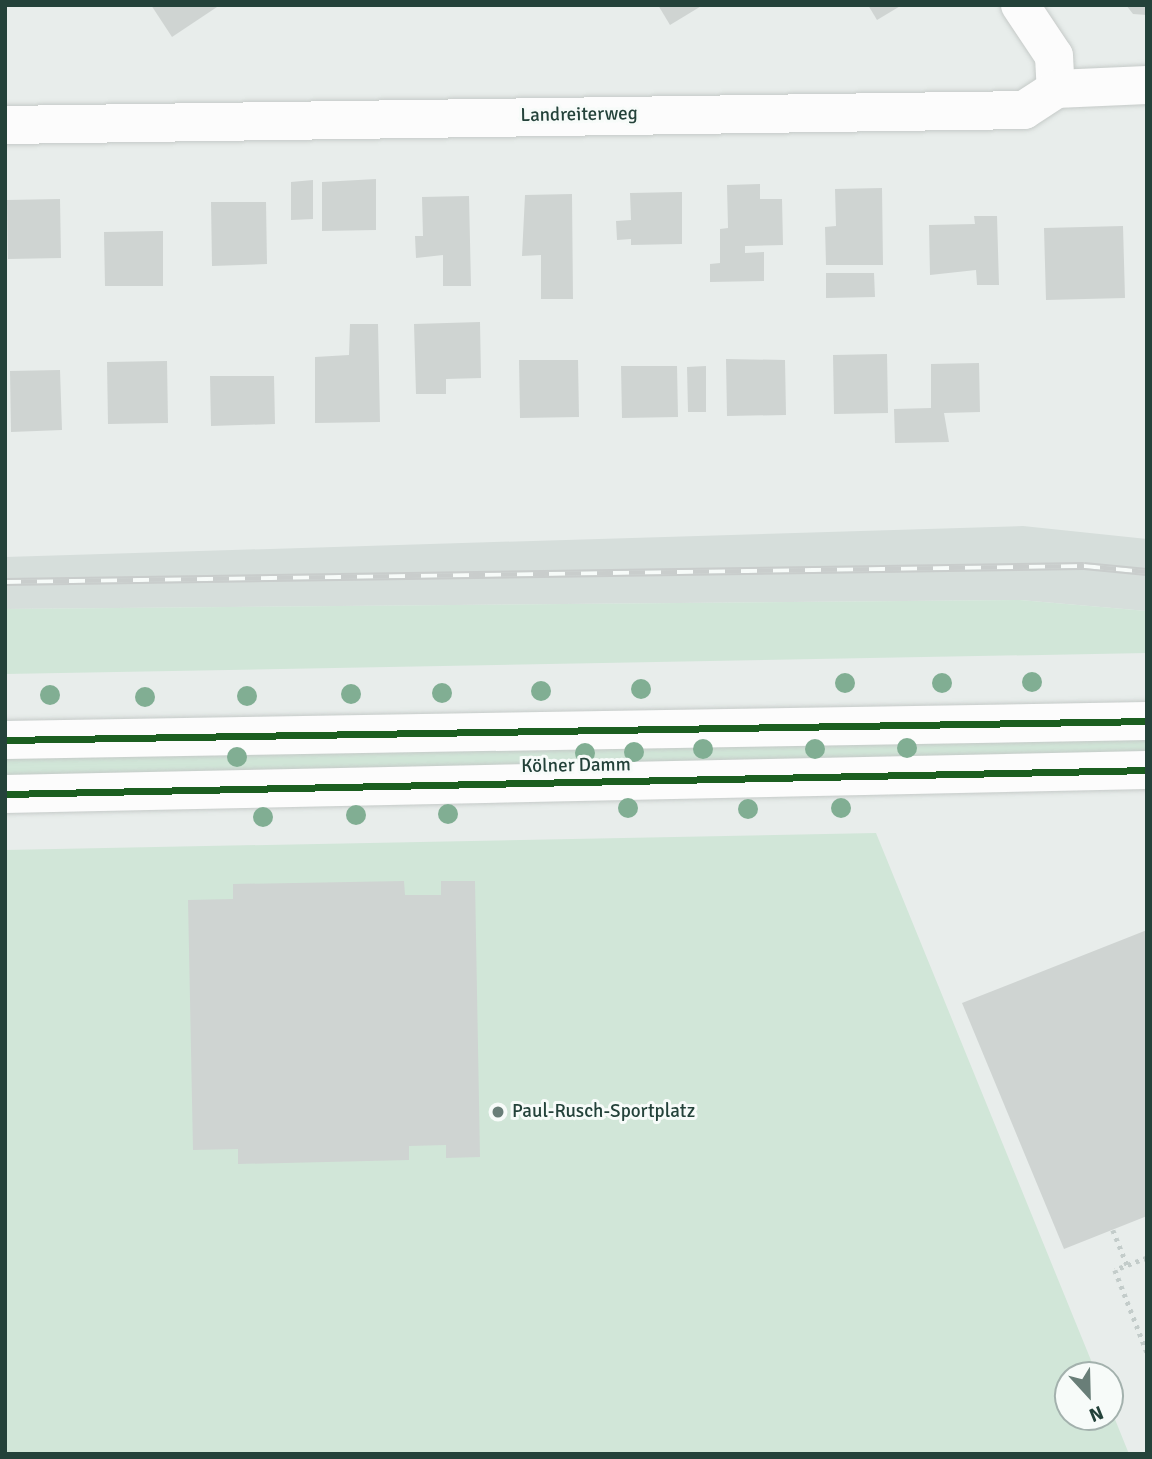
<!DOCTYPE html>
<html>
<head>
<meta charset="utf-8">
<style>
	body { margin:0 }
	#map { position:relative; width:1152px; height:1459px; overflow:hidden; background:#e8edeb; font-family:Signika,sans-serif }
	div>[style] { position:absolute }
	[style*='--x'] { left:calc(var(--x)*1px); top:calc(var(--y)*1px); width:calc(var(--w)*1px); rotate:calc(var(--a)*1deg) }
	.built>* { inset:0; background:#d6dedb }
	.green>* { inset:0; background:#d1e6d8 }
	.building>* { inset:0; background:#cfd4d2 }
	.path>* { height:4.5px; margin-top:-2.25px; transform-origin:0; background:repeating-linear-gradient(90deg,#c3ccca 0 3.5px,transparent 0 8.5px) }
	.roads { filter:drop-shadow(0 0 2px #c5cac8) drop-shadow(0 0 2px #c5cac8) }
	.street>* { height:38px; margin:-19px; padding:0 19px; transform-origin:19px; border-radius:19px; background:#fcfcfc }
	.secondary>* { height:38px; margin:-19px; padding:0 19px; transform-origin:19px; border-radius:19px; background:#fcfcfc }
	.rail>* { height:8px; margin-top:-4px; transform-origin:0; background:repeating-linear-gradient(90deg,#f7fbf9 0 16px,#c9cdcc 0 32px); box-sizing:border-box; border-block:2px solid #c9cdcc }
	.cycleway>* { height:7px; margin:-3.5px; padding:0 3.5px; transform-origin:3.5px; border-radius:3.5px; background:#1b5e20 }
	.trees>* { width:20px; height:20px; margin:-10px; border-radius:50%; background:#81ae93 }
	.dots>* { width:19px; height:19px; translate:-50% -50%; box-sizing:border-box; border:4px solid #f7fbf9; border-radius:50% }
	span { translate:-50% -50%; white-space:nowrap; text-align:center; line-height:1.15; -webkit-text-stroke:6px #f7fbf9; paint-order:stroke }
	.street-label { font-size:19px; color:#24423a }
	.poi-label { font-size:19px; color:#24423a }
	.left { translate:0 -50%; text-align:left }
	.frame { position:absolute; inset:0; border:7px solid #24423a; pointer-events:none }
	.north { position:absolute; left:1054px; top:1361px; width:70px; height:70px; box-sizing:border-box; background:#f7fbf9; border:2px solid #a3b1ad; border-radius:50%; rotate:158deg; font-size:19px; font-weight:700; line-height:28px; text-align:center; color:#24423a }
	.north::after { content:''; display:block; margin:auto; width:24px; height:32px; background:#697e78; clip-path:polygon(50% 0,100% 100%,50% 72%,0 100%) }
</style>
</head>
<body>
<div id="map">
	<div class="built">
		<div style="clip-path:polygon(1023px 526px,1147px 539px,1147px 611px,1020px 600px,5px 609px,5px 557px)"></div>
	</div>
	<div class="green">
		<div style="clip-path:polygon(1020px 600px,1147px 611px,1147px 653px,5px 674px,5px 609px)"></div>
		<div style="clip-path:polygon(1147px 733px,1147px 756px,5px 777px,5px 752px)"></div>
		<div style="clip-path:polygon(876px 833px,1097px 1375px,1068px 1375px,1068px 1417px,1110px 1417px,1110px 1407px,1129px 1454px,5px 1454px,5px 850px)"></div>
	</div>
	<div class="building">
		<div style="clip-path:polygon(151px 5px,220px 5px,172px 37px)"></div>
		<div style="clip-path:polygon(658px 5px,703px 5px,670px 25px)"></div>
		<div style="clip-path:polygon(868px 5px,902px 5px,877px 20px)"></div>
		<div style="clip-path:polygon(1126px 5px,1147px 5px,1147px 15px,1133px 14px)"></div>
		<div style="clip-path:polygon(376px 179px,376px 230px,322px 231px,322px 182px)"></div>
		<div style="clip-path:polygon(313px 180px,313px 219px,291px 220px,291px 182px)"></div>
		<div style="clip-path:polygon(760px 184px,760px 199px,782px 199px,783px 245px,745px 246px,745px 253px,764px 252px,764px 281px,710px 282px,710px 264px,720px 263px,720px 229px,728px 228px,727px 185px)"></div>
		<div style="clip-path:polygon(882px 188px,883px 265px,826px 265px,825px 227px,836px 226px,835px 189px)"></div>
		<div style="clip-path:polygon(682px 192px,682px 244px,631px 245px,631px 239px,617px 240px,616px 221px,631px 220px,630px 193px)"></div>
		<div style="clip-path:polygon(572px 194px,573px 299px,541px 299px,541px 255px,522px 256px,525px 195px)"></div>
		<div style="clip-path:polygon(469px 196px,471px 286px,443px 286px,443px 255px,416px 258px,415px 236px,423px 236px,422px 197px)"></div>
		<div style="clip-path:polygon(60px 199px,61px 258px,8px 259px,7px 200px)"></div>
		<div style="clip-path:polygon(211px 202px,266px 202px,267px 264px,212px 266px)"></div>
		<div style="clip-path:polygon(974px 216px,997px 216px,999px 285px,977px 285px,976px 270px,930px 275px,929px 225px,975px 224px)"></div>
		<div style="clip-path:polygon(1123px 226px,1125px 298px,1046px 300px,1044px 228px)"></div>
		<div style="clip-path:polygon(163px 231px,163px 286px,105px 286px,104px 232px)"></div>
		<div style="clip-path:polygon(826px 273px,874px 273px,875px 297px,826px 298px)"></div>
		<div style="clip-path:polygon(480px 322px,481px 378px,446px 379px,446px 394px,416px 394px,414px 324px)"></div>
		<div style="clip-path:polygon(350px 324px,378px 324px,380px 422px,315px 423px,315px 357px,349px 355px)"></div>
		<div style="clip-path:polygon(887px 354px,888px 413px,834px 414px,833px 355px)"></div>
		<div style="clip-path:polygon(726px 359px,785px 360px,786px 415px,727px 416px)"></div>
		<div style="clip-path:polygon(519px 360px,578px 360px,579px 417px,520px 418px)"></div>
		<div style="clip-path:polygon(167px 361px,168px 423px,108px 424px,107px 362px)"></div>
		<div style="clip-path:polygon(979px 363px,980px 412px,944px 413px,949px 442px,895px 443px,894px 409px,931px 408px,931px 364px)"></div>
		<div style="clip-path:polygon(621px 366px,677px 366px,678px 417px,622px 418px)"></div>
		<div style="clip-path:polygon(706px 366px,706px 412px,688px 412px,687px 367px)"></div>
		<div style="clip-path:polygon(60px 370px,62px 430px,11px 432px,10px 371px)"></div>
		<div style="clip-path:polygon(210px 376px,274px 376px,275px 424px,211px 426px)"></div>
		<div style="clip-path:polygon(404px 881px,405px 895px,441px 895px,441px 881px,475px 881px,480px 1157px,446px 1158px,446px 1145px,409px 1146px,409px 1160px,238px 1164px,238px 1149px,193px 1150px,188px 900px,233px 899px,233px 884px)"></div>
		<div style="clip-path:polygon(1147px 930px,1147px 1216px,1064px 1249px,962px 1003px)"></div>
	</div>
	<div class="path">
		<div style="--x:1113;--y:1230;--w:38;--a:68"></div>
		<div style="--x:1147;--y:1258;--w:34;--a:159"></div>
		<div style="--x:1115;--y:1270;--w:88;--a:68.7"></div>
	</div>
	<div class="roads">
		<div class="street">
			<div style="--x:1020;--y:5;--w:61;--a:56.3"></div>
			<div style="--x:1054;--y:56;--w:33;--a:87"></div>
			<div style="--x:5;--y:125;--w:1019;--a:-0.84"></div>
			<div style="--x:1024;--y:110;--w:38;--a:-33"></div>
			<div style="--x:1056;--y:89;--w:91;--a:-2.5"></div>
		</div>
		<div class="secondary">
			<div style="--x:5;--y:740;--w:1142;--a:-0.95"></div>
			<div style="--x:5;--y:794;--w:1142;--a:-1.2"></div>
		</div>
	</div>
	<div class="rail">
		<div style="--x:5;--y:582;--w:1079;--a:-0.85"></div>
		<div style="--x:1084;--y:566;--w:63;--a:5.4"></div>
	</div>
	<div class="cycleway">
		<div style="--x:5;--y:740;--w:1142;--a:-0.95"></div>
		<div style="--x:5;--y:794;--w:1142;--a:-1.2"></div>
	</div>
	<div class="trees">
		<div style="left:1032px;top:682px"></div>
		<div style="left:845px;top:683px"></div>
		<div style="left:942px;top:683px"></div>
		<div style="left:641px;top:689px"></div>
		<div style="left:541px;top:691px"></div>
		<div style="left:442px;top:693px"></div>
		<div style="left:351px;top:694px"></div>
		<div style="left:50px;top:695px"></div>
		<div style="left:247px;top:696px"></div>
		<div style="left:145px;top:697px"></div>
		<div style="left:907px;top:748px"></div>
		<div style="left:703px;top:749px"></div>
		<div style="left:815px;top:749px"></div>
		<div style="left:634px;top:752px"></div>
		<div style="left:585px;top:753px"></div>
		<div style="left:237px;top:757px"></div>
		<div style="left:628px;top:808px"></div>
		<div style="left:841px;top:808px"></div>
		<div style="left:748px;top:809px"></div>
		<div style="left:448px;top:814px"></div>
		<div style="left:356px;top:815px"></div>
		<div style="left:263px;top:817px"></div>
	</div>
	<div class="dots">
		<div style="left:498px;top:1112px;background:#697e78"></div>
	</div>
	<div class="street-label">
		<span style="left:579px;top:115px;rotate:-1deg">Landreiterweg</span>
		<span style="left:576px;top:766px;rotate:-1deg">Kölner Damm</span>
	</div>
	<div class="poi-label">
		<span class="left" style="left:512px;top:1112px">Paul-Rusch-Sportplatz</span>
	</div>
	<div class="frame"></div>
	<div class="north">N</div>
</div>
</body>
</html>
